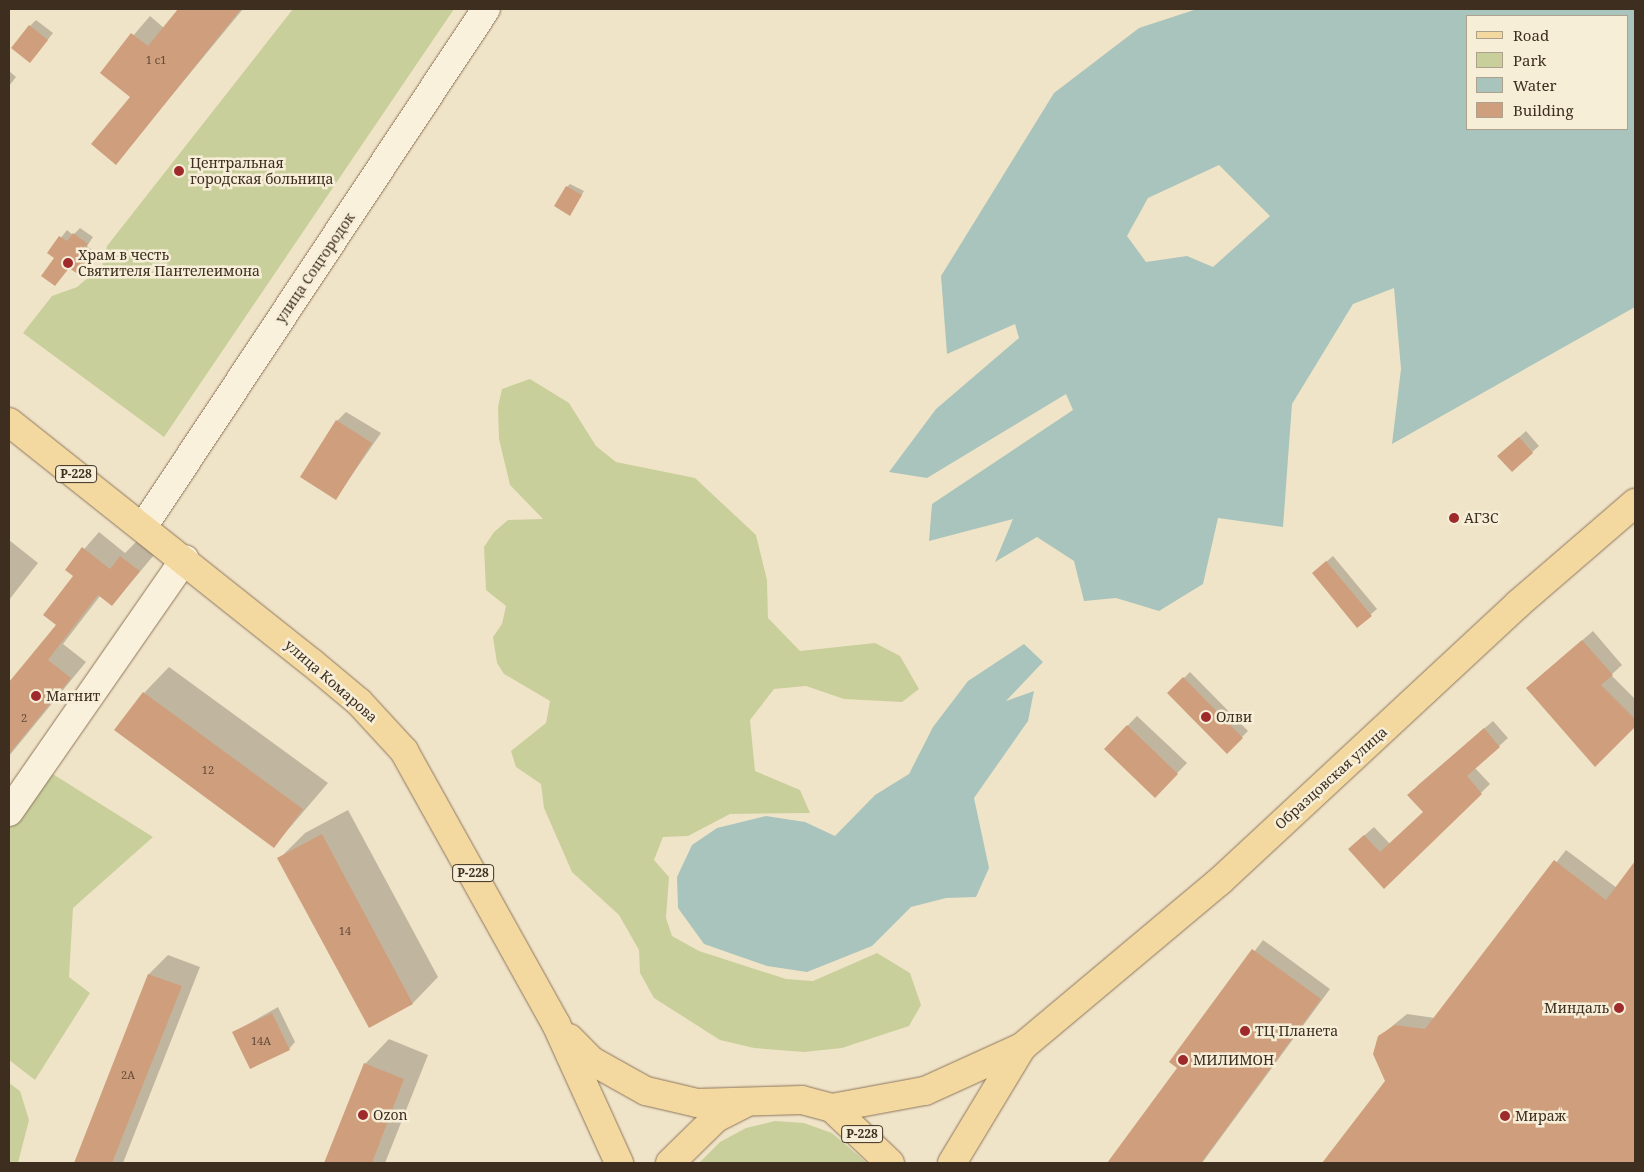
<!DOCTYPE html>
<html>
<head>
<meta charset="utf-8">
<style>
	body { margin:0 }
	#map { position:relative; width:1644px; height:1172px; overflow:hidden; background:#f0e4c8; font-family:"Noto Serif",serif }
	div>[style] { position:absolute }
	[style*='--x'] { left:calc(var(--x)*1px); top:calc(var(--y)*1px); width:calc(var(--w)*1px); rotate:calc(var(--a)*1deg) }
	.green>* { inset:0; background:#c9cf9b }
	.water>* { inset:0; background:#a9c4bc }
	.shadow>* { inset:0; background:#0003 }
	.building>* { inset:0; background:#cf9f7d }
	.roads { filter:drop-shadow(0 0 1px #8d765c) drop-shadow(0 0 1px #8d765c) }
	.minor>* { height:28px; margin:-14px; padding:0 14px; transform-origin:14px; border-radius:14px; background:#faf1dc }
	.major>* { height:28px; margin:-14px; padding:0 14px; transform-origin:14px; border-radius:14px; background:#f3d9a0 }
	.dots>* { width:14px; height:14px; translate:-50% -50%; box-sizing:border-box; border:2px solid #f7eed8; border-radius:50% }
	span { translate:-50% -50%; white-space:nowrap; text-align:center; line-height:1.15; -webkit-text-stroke:5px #f7eed8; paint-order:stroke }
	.number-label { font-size:11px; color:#624a37 }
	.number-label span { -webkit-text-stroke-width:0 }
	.shield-label span { padding:1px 4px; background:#f7eed8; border:1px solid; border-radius:4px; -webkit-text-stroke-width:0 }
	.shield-label { font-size:12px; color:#3d2e20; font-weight:700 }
	.poi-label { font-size:14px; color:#3d2e20 }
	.left { translate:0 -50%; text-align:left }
	.right { translate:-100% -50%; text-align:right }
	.street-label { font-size:14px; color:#3d2e20 }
	.frame { position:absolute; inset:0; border:10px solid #3d2e20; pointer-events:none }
	.legend { position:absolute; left:1466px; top:15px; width:162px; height:115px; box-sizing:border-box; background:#f7eed8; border:1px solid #ada18e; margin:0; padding:6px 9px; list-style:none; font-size:15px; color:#3d2e20 }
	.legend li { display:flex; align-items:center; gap:10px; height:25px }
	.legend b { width:25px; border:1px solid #ada18e }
</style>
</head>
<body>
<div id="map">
	<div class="green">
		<div style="clip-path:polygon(293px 9px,454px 9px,164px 437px,23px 333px,52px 296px,77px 287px,102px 266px,107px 246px)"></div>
		<div style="clip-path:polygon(530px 379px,569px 403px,596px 446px,616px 462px,695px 478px,756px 535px,767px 580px,768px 618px,800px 651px,875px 643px,900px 656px,919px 689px,902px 702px,844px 699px,806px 686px,774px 689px,750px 720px,755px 771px,800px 790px,810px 813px,730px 814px,688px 836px,663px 837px,654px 860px,669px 877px,666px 918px,672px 936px,699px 951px,786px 979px,813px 981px,877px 953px,910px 973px,921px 1005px,909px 1026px,842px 1048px,804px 1052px,754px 1048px,720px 1040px,654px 998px,640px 973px,639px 950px,619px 915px,572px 872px,544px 808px,541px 784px,516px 767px,511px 751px,546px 723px,550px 701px,504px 674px,497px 663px,493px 637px,502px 624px,506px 606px,486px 590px,484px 547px,494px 532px,508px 520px,543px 519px,510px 485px,499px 439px,498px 407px,502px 389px)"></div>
		<div style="clip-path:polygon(48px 771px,153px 837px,73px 908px,69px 977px,90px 993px,35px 1080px,9px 1060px,9px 820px)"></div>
		<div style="clip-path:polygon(9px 1083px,20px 1091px,29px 1120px,18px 1163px,9px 1163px)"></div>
		<div style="clip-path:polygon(775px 1121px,804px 1123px,832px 1133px,867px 1163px,699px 1163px,720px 1142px,746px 1128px)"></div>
	</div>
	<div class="water">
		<div style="clip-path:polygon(evenodd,1197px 9px,1635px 9px,1635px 307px,1392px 444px,1401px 369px,1394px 288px,1353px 304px,1292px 404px,1283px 527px,1218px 518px,1203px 584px,1159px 611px,1116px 598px,1084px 601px,1074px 561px,1037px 537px,995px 562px,1013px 519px,929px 541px,932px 504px,1073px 410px,1066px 394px,927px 478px,889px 472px,936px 409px,1019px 338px,1015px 324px,947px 354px,941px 276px,1054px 93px,1139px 28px,1197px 9px,1468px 16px,1628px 16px,1628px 129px,1468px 129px,1468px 16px,1197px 9px,1219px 165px,1270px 216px,1213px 267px,1187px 256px,1146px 262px,1127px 236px,1148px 198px,1219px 165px)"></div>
		<div style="clip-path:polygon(1024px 644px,1043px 662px,1006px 701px,1034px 691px,1028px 721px,974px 798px,989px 868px,976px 897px,946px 898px,911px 907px,872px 946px,807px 972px,767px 966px,704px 944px,678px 908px,677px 877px,692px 845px,717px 828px,766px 816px,805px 822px,835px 836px,875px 795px,909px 774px,933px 727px,968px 681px)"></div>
	</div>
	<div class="shadow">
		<div style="clip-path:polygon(179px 9px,243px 9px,116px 163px,132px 96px,102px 72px,150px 16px,164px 28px)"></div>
		<div style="clip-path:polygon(36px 20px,53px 33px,36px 55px,30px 26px)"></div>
		<div style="clip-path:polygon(9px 71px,16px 77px,9px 86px)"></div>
		<div style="clip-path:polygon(570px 184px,584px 191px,572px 211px,567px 187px)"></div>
		<div style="clip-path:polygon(80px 228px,93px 237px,87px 246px,95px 252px,78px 273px,70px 267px,55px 285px,56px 258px,49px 253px,67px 230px,73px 235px)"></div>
		<div style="clip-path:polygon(346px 412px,381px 433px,336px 498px,337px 421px)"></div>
		<div style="clip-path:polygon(1526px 431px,1539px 446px,1512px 470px,1505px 450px)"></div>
		<div style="clip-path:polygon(99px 532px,125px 553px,137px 541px,154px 555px,112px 605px,100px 596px,63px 644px,86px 662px,9px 756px,9px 684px,57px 624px,75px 576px,67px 569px)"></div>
		<div style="clip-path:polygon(9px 540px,38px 563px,9px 600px)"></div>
		<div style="clip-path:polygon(1333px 556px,1377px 609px,1357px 626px,1320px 567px)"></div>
		<div style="clip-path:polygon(1593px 631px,1622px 665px,1611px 675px,1635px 699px,1635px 725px,1595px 765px,1537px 679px)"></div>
		<div style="clip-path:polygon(169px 667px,328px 783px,274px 846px,144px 693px)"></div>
		<div style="clip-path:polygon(1190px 672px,1248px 731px,1227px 752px,1169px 693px)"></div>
		<div style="clip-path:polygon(1137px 716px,1187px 763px,1155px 796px,1105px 749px)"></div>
		<div style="clip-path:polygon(1493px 721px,1508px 738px,1475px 768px,1490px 784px,1384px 887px,1358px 841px,1374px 827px,1390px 844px,1425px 812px,1417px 786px)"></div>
		<div style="clip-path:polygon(348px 810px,438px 977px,413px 1003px,369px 1027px,279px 859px,305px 833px)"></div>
		<div style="clip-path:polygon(1566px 850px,1617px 888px,1635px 865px,1635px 1163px,1324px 1163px,1387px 1081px,1380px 1036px,1407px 1014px,1435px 1018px)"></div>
		<div style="clip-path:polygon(1263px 940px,1330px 989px,1202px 1163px,1109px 1163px,1179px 1068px,1171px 1062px)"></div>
		<div style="clip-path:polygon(168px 955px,200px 967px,123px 1163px,75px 1163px,149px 974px)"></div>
		<div style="clip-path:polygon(278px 1007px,295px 1042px,289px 1049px,234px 1032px)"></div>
		<div style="clip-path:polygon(389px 1039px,428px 1055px,385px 1163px,326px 1163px,365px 1064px)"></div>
	</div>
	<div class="building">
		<div style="clip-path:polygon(178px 9px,241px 9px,116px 165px,91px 144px,130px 97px,100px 73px,131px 33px,148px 46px)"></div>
		<div style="clip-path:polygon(29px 25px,48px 40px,30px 63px,11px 48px)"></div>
		<div style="clip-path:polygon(566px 186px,582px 195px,570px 216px,554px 206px)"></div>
		<div style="clip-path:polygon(73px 233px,88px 244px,81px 253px,89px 258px,78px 274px,69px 268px,55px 286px,41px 276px,54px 258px,47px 253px,59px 236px,67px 241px)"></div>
		<div style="clip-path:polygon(336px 420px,372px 443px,336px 500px,300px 477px)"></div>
		<div style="clip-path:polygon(1519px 437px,1533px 453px,1512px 472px,1497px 456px)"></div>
		<div style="clip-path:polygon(82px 547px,110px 569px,120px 556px,140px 571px,112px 606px,98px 595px,48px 660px,71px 678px,9px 754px,9px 682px,56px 625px,43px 615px,73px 576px,65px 570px)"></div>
		<div style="clip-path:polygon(1326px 561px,1372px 616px,1357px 628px,1312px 573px)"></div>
		<div style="clip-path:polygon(1582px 640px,1613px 675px,1601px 685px,1635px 719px,1635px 727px,1595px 767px,1526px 688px)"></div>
		<div style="clip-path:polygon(1183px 677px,1243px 738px,1227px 754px,1167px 693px)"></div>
		<div style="clip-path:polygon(143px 692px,303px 809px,274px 848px,114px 730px)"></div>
		<div style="clip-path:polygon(1127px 725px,1178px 774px,1155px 798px,1104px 749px)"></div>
		<div style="clip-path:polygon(1484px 728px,1500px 747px,1467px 776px,1482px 794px,1384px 889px,1348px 849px,1364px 835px,1380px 852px,1423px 812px,1407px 795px)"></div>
		<div style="clip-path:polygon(322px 834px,413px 1004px,369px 1028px,277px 858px)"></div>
		<div style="clip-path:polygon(1554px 860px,1606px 900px,1635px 861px,1635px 1163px,1322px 1163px,1385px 1081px,1373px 1054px,1378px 1036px,1395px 1025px,1425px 1029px)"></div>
		<div style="clip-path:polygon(1252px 949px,1321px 999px,1201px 1163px,1107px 1163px,1177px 1068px,1169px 1062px)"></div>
		<div style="clip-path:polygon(148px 974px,182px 986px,112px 1163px,74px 1163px)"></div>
		<div style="clip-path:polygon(272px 1013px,290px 1050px,250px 1069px,232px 1032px)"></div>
		<div style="clip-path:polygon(364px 1063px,404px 1079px,372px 1163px,324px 1163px)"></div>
	</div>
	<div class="roads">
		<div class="minor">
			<div style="--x:143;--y:527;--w:621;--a:-56.49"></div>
			<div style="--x:9;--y:812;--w:308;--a:-55.2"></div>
		</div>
		<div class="major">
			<div style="--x:9;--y:422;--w:386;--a:38.5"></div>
			<div style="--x:311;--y:662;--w:62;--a:39.8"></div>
			<div style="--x:359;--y:702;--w:67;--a:47.4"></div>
			<div style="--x:404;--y:751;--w:312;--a:60.9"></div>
			<div style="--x:556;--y:1024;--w:153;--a:65.6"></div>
			<div style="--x:569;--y:1038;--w:33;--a:45"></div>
			<div style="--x:592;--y:1061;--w:62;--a:29.1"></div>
			<div style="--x:646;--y:1091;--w:52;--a:13.2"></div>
			<div style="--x:697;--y:1103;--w:105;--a:-1.6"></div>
			<div style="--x:802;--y:1100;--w:31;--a:15"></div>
			<div style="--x:832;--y:1108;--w:95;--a:-10.4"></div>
			<div style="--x:925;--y:1091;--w:107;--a:-24.4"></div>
			<div style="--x:832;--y:1108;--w:80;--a:43.5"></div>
			<div style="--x:670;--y:1163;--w:64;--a:-44.4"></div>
			<div style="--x:716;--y:1118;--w:31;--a:-27"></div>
			<div style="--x:952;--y:1163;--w:135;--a:-58.9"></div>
			<div style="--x:1022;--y:1047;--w:258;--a:-40"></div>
			<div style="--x:1220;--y:881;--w:407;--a:-42.9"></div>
			<div style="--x:1518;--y:604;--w:155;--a:-40.8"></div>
		</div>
	</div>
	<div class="dots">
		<div style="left:179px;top:171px;background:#9e2a2b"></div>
		<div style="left:68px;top:263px;background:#9e2a2b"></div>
		<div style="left:1454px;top:518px;background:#9e2a2b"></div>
		<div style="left:36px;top:696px;background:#9e2a2b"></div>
		<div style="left:1206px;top:717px;background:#9e2a2b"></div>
		<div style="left:1619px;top:1008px;background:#9e2a2b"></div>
		<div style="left:1245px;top:1031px;background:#9e2a2b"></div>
		<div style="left:1183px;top:1060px;background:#9e2a2b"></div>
		<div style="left:363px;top:1115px;background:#9e2a2b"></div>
		<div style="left:1505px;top:1116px;background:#9e2a2b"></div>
	</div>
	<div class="number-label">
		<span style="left:156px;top:60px">1 с1</span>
		<span style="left:24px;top:718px">2</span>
		<span style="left:208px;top:770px">12</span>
		<span style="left:345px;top:931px">14</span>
		<span style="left:261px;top:1041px">14А</span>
		<span style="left:128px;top:1075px">2А</span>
	</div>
	<div class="shield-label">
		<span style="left:76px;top:474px">Р-228</span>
		<span style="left:473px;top:873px">Р-228</span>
		<span style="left:862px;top:1134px">Р-228</span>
	</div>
	<div class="poi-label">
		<span class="left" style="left:190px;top:171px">Центральная<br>городская больница</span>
		<span class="left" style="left:78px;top:263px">Храм в честь<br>Святителя Пантелеимона</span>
		<span class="left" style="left:1464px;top:518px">АГЗС</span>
		<span class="left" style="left:46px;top:696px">Магнит</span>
		<span class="left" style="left:1216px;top:717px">Олви</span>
		<span class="right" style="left:1609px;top:1008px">Миндаль</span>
		<span class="left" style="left:1255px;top:1031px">ТЦ Планета</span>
		<span class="left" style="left:1193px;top:1060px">МИЛИМОН</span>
		<span class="left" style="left:373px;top:1115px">Ozon</span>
		<span class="left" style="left:1515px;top:1116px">Мираж</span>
	</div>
	<div class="street-label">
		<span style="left:315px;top:268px;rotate:-56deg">улица Соцгородок</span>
		<span style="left:331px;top:681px;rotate:41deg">улица Комарова</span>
		<span style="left:1331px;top:778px;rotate:-42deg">Образцовская улица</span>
	</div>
	<div class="frame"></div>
	<ul class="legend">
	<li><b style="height:6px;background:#f3d9a0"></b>Road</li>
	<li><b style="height:14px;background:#c9cf9b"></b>Park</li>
	<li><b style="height:14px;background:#a9c4bc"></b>Water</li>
	<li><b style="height:14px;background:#cf9f7d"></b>Building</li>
	</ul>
</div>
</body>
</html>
